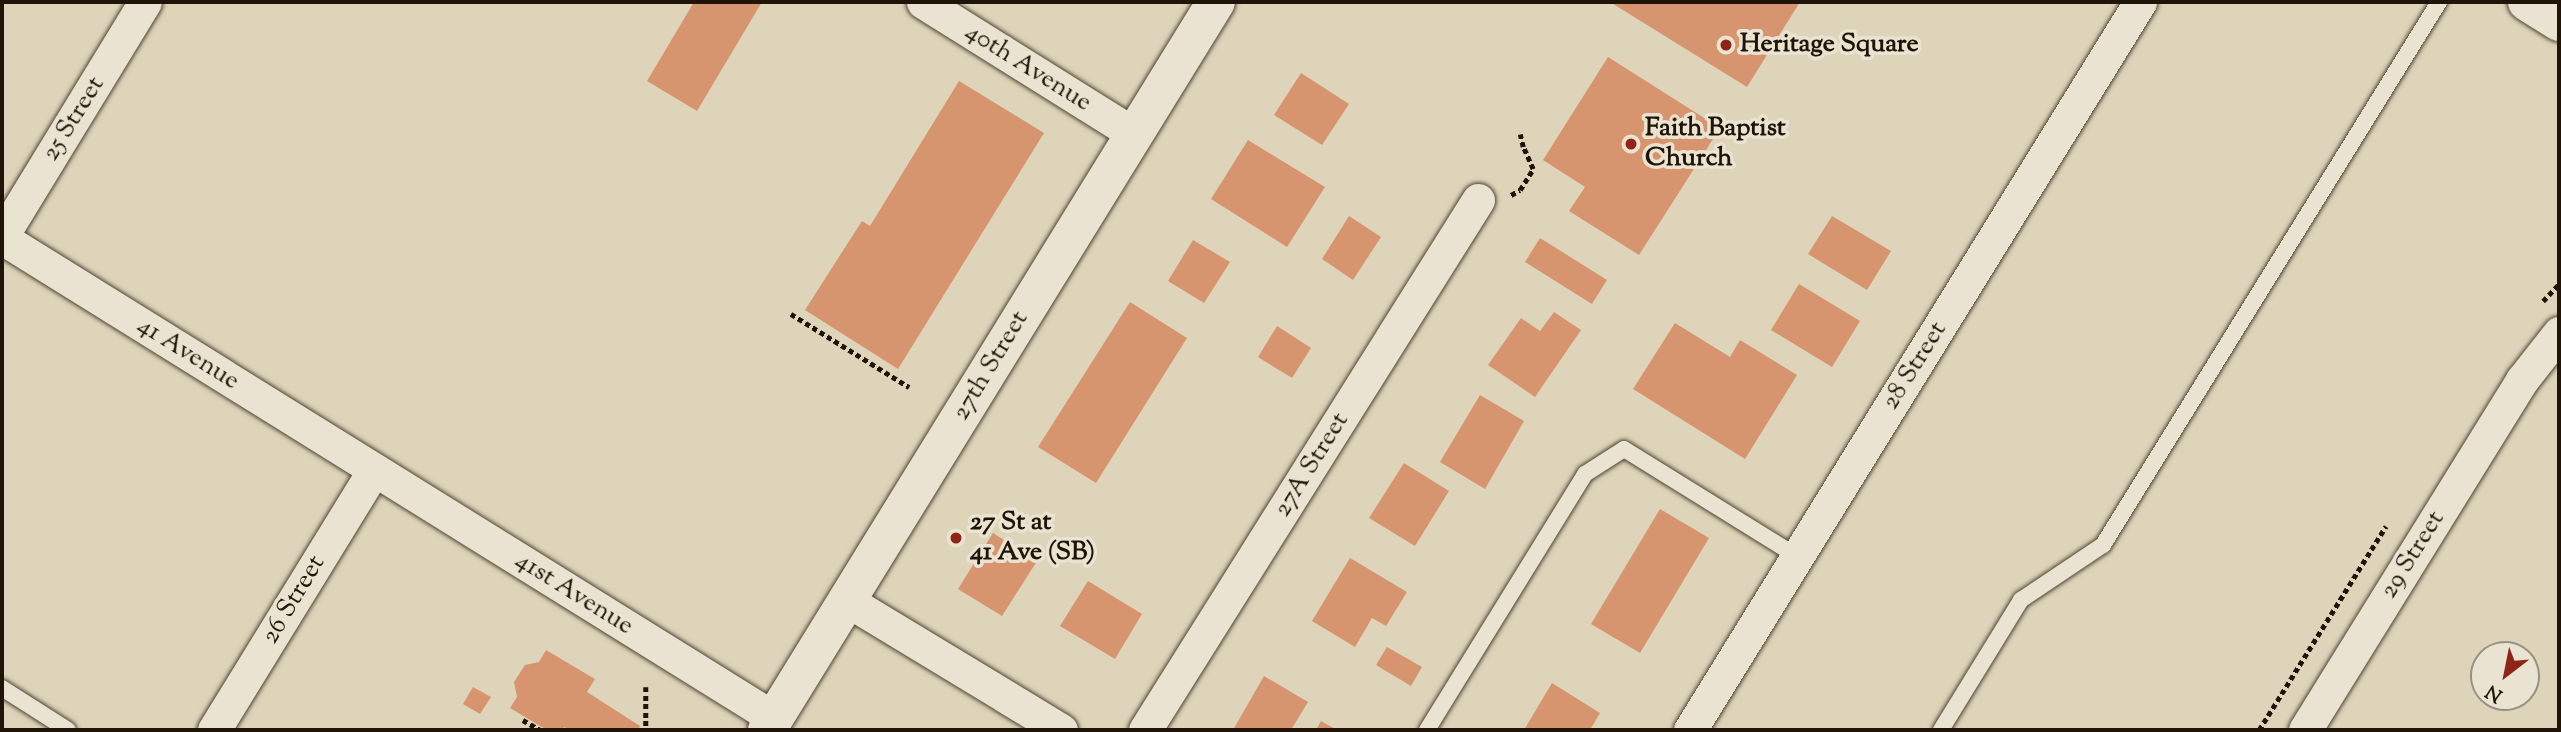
<!DOCTYPE html>
<html>
<head>
<meta charset="utf-8">
<style>
	body { margin:0 }
	#map { position:relative; width:2561px; height:732px; overflow:hidden; background:#ded4b9; font-family:"Sorts Mill Goudy",serif }
	div>[style] { position:absolute }
	[style*='--x'] { left:calc(var(--x)*1px); top:calc(var(--y)*1px); width:calc(var(--w)*1px); rotate:calc(var(--a)*1deg) }
	.building>* { inset:0; background:#d6956e }
	.path>* { height:4.5px; margin-top:-2.25px; transform-origin:0; background:repeating-linear-gradient(90deg,#1f1407 0 5px,transparent 0 8.5px) }
	.roads { filter:drop-shadow(0 0 2px #4f4434) drop-shadow(0 0 2px #4f4434) }
	.service>* { height:16px; margin:-8px; padding:0 8px; transform-origin:8px; border-radius:8px; background:#eae3d2 }
	.minor>* { height:33px; margin:-16.5px; padding:0 16.5px; transform-origin:16.5px; border-radius:16.5px; background:#eae3d2 }
	.tertiary>* { height:38px; margin:-19px; padding:0 19px; transform-origin:19px; border-radius:19px; background:#eae3d2 }
	.secondary>* { height:38px; margin:-19px; padding:0 19px; transform-origin:19px; border-radius:19px; background:#eae3d2 }
	.dots>* { width:19px; height:19px; translate:-50% -50%; box-sizing:border-box; border:4px solid #eae3d2; border-radius:50% }
	span { translate:-50% -50%; white-space:nowrap; text-align:center; line-height:1.15; -webkit-text-stroke:7px #eae3d2; paint-order:stroke }
	.poi-label { font-size:26px; color:#1f1407; font-weight:700 }
	.left { translate:0 -50%; text-align:left }
	.street-label { font-size:26px; color:#1f1407 }
	.frame { position:absolute; inset:0; border:4px solid #1f1407; pointer-events:none }
	.north { position:absolute; left:2470px; top:641px; width:70px; height:70px; box-sizing:border-box; background:#eae3d2; border:2px solid #999081; border-radius:50%; rotate:212deg; font-size:19px; font-weight:700; line-height:28px; text-align:center; color:#1f1407 }
	.north::after { content:''; display:block; margin:auto; width:24px; height:32px; background:#8f2418; clip-path:polygon(50% 0,100% 100%,50% 72%,0 100%) }
</style>
</head>
<body>
<div id="map">
	<div class="building">
		<div style="clip-path:polygon(694px 2px,762px 2px,697px 111px,647px 81px)"></div>
		<div style="clip-path:polygon(1610px 2px,1800px 2px,1747px 87px)"></div>
		<div style="clip-path:polygon(1608px 57px,1720px 128px,1639px 255px,1569px 211px,1585px 187px,1543px 160px)"></div>
		<div style="clip-path:polygon(1301px 73px,1349px 104px,1322px 145px,1274px 115px)"></div>
		<div style="clip-path:polygon(959px 81px,1044px 133px,898px 369px,805px 310px,862px 221px,870px 226px)"></div>
		<div style="clip-path:polygon(1248px 140px,1325px 187px,1287px 247px,1211px 199px)"></div>
		<div style="clip-path:polygon(1349px 216px,1381px 237px,1353px 280px,1322px 259px)"></div>
		<div style="clip-path:polygon(1832px 216px,1891px 251px,1867px 290px,1808px 254px)"></div>
		<div style="clip-path:polygon(1540px 238px,1607px 280px,1592px 304px,1525px 262px)"></div>
		<div style="clip-path:polygon(1193px 240px,1230px 262px,1204px 303px,1168px 281px)"></div>
		<div style="clip-path:polygon(1799px 284px,1860px 321px,1832px 367px,1771px 330px)"></div>
		<div style="clip-path:polygon(1130px 302px,1187px 338px,1096px 483px,1038px 447px)"></div>
		<div style="clip-path:polygon(1554px 312px,1581px 330px,1535px 397px,1488px 365px,1521px 318px,1540px 331px)"></div>
		<div style="clip-path:polygon(1675px 323px,1730px 357px,1740px 340px,1797px 375px,1745px 459px,1633px 389px)"></div>
		<div style="clip-path:polygon(1277px 326px,1311px 348px,1292px 378px,1258px 357px)"></div>
		<div style="clip-path:polygon(1480px 395px,1524px 421px,1485px 489px,1440px 462px)"></div>
		<div style="clip-path:polygon(1404px 463px,1449px 491px,1415px 546px,1369px 518px)"></div>
		<div style="clip-path:polygon(1660px 509px,1709px 538px,1640px 653px,1591px 624px)"></div>
		<div style="clip-path:polygon(993px 533px,1037px 561px,1002px 616px,958px 589px)"></div>
		<div style="clip-path:polygon(1350px 558px,1407px 592px,1386px 626px,1372px 618px,1355px 647px,1312px 621px)"></div>
		<div style="clip-path:polygon(1088px 581px,1142px 614px,1115px 659px,1060px 626px)"></div>
		<div style="clip-path:polygon(1387px 647px,1422px 667px,1411px 686px,1376px 665px)"></div>
		<div style="clip-path:polygon(546px 650px,595px 679px,587px 692px,640px 726px,638px 730px,570px 730px,564px 727px,562px 730px,547px 730px,510px 708px,517px 697px,514px 682px,525px 665px,539px 662px)"></div>
		<div style="clip-path:polygon(1264px 676px,1308px 702px,1291px 730px,1233px 730px)"></div>
		<div style="clip-path:polygon(1552px 683px,1600px 713px,1590px 730px,1524px 730px)"></div>
		<div style="clip-path:polygon(473px 687px,491px 697px,480px 714px,463px 704px)"></div>
		<div style="clip-path:polygon(1321px 721px,1337px 730px,1316px 730px)"></div>
	</div>
	<div class="path">
		<div style="--x:1511;--y:195;--w:10;--a:-29"></div>
		<div style="--x:1520;--y:190;--w:25;--a:-58"></div>
		<div style="--x:1533;--y:169;--w:24;--a:-114"></div>
		<div style="--x:1523;--y:147;--w:13;--a:-103"></div>
		<div style="--x:2543;--y:301;--w:23;--a:-47"></div>
		<div style="--x:791;--y:314;--w:139;--a:31.7"></div>
		<div style="--x:646;--y:687;--w:43;--a:90"></div>
		<div style="--x:523;--y:720;--w:20;--a:30"></div>
		<div style="--x:2259;--y:730;--w:240;--a:-58.1"></div>
	</div>
	<div class="roads">
		<div class="service">
			<div style="--x:2;--y:688;--w:78;--a:32.5"></div>
			<div style="--x:1427;--y:730;--w:301;--a:-58.3"></div>
			<div style="--x:1585;--y:474;--w:46;--a:-32.7"></div>
			<div style="--x:1624;--y:449;--w:205;--a:31.8"></div>
			<div style="--x:1941;--y:730;--w:153;--a:-58.4"></div>
			<div style="--x:2021;--y:600;--w:99;--a:-33.9"></div>
			<div style="--x:2103;--y:545;--w:639;--a:-58.25"></div>
		</div>
		<div class="minor">
			<div style="--x:923;--y:2;--w:248;--a:32"></div>
			<div style="--x:2;--y:236;--w:274;--a:-58.6"></div>
			<div style="--x:2;--y:238;--w:909;--a:31.87"></div>
			<div style="--x:848;--y:601;--w:249;--a:31.2"></div>
			<div style="--x:214;--y:730;--w:305;--a:-58.4"></div>
			<div style="--x:1145;--y:730;--w:626;--a:-57.86"></div>
			<div style="--x:1690;--y:730;--w:856;--a:-58.28"></div>
			<div style="--x:2305;--y:730;--w:412;--a:-58.2"></div>
			<div style="--x:2522;--y:380;--w:60;--a:-51.8"></div>
		</div>
		<div class="tertiary">
			<div style="--x:2527;--y:2;--w:38;--a:32"></div>
		</div>
		<div class="secondary">
			<div style="--x:767;--y:730;--w:855;--a:-58.34"></div>
		</div>
	</div>
	<div class="dots">
		<div style="left:1726px;top:45px;background:#8f2418"></div>
		<div style="left:1631px;top:144px;background:#8f2418"></div>
		<div style="left:956px;top:538px;background:#8f2418"></div>
	</div>
	<div class="poi-label">
		<span class="left" style="left:1740px;top:45px">Heritage Square</span>
		<span class="left" style="left:1645px;top:144px">Faith Baptist<br>Church</span>
		<span class="left" style="left:970px;top:538px">27 St at<br>41 Ave (SB)</span>
	</div>
	<div class="street-label">
		<span style="left:1028px;top:68px;rotate:32deg">40th Avenue</span>
		<span style="left:74px;top:119px;rotate:-58deg">25 Street</span>
		<span style="left:188px;top:354px;rotate:32deg">41 Avenue</span>
		<span style="left:991px;top:366px;rotate:-59deg">27th Street</span>
		<span style="left:1915px;top:366px;rotate:-58deg">28 Street</span>
		<span style="left:1312px;top:465px;rotate:-58deg">27A Street</span>
		<span style="left:2413px;top:555px;rotate:-58deg">29 Street</span>
		<span style="left:574px;top:594px;rotate:32deg">41st Avenue</span>
		<span style="left:294px;top:600px;rotate:-59deg">26 Street</span>
	</div>
	<div class="frame"></div>
	<div class="north">N</div>
</div>
</body>
</html>
